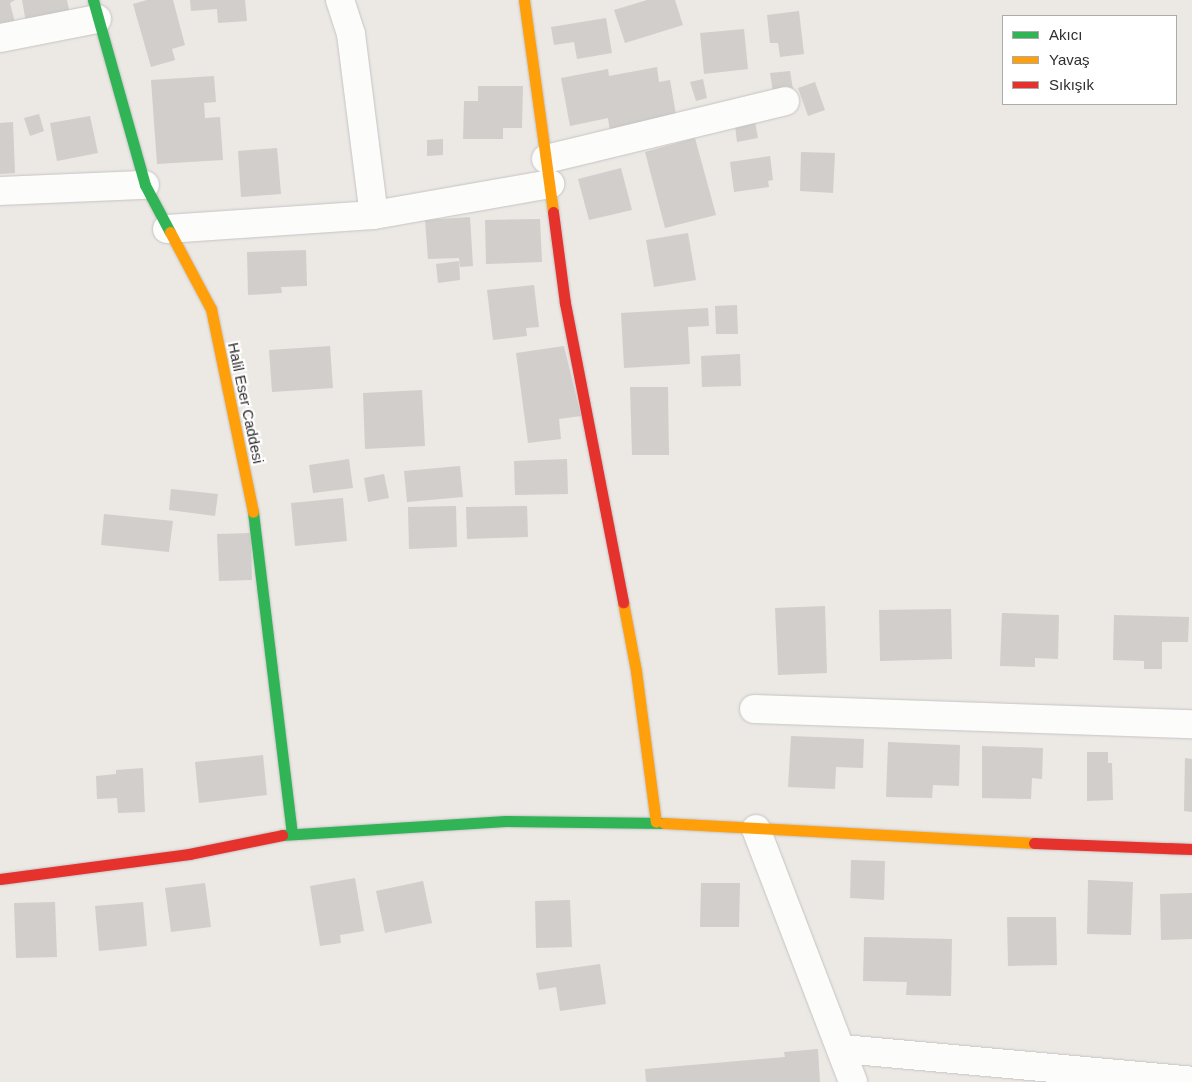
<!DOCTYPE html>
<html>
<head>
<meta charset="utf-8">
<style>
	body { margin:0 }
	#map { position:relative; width:1192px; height:1082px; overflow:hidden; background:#ece8e4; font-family:Arial,sans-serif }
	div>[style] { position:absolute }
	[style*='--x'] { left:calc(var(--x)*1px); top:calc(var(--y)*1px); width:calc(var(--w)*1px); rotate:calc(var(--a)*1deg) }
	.building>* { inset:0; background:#d1cecb }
	.roads { filter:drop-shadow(0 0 1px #c5c4c5) drop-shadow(0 0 1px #c5c4c5) }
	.street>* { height:28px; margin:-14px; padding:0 14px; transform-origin:14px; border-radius:14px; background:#fcfcfb }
	.fast>* { height:11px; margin:-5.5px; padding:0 5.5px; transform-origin:5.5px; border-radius:5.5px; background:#30b455 }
	.slow>* { height:11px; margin:-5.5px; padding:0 5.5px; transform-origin:5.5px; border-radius:5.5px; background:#ff9f0a }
	.jam>* { height:11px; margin:-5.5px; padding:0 5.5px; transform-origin:5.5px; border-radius:5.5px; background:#e5322d }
	span { translate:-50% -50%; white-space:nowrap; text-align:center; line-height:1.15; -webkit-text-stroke:4.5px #fff; paint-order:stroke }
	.street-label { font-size:15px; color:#2e2e2e }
	.legend { position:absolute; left:1002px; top:15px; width:175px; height:90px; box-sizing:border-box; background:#fff; border:1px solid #ababab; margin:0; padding:6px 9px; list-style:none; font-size:15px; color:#2e2e2e }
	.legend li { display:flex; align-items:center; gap:10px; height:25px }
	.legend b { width:25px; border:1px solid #ababab }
</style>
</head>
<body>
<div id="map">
	<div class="building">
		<div style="clip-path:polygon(0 0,15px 0,10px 3px,17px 31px,0 36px)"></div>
		<div style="clip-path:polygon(22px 0,67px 0,71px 19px,27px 28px)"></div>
		<div style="clip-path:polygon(147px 0,173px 0,185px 45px,172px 49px,175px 60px,151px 67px,133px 4px)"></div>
		<div style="clip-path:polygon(190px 0,245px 0,247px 21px,218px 23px,217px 9px,191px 11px)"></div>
		<div style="clip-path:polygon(647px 0,675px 0,683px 25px,625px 43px,614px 10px)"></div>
		<div style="clip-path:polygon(799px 11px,804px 54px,780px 57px,778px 43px,770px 43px,767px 15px)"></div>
		<div style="clip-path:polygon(606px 18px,612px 53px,577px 59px,574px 42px,554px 45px,551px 27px)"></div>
		<div style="clip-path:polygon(744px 29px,748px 69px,704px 74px,700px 33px)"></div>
		<div style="clip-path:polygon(657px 67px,659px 82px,670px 80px,678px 126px,611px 138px,608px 118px,570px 126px,561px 78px,608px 69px,609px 76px)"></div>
		<div style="clip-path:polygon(790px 71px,793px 89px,773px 92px,770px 73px)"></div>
		<div style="clip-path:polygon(214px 76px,216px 102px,204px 103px,205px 118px,220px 117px,223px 160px,157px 164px,151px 80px)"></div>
		<div style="clip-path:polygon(703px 79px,707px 98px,696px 101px,690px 82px)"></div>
		<div style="clip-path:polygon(815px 82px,825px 110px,808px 116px,798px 88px)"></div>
		<div style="clip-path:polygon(478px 86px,523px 86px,522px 128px,503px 128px,503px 139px,463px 139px,464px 101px,478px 101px)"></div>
		<div style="clip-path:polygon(39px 114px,44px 131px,30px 136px,24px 118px)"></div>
		<div style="clip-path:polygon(90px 116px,98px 153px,57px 161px,50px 123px)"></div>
		<div style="clip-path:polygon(13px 122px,15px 173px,0 174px,0 123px)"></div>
		<div style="clip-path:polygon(755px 122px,758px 138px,737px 142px,735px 125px)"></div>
		<div style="clip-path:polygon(695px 138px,716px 215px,665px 228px,645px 152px)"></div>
		<div style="clip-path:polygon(443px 139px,443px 155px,427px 156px,427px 140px)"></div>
		<div style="clip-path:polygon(277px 148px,281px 194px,241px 197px,238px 151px)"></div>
		<div style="clip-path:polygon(801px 152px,835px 153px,833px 193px,800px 191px)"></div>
		<div style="clip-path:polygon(770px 156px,773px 180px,768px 181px,769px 187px,734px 192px,730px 162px)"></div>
		<div style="clip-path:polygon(621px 168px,632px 210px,589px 220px,578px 179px)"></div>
		<div style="clip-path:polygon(470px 217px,473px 266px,460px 267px,459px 258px,428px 259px,425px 220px)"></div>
		<div style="clip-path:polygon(540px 219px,542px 262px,486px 264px,485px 220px)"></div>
		<div style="clip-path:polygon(688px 233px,696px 280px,654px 287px,646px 240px)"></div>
		<div style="clip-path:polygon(306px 250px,307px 286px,281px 287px,282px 293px,248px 295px,247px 252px)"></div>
		<div style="clip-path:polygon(459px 261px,460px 280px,438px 283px,436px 264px)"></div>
		<div style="clip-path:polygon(534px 285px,539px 327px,526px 328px,527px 336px,493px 340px,487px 290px)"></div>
		<div style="clip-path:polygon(737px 305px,738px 334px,716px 334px,715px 306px)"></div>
		<div style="clip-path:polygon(708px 308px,709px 326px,688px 327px,690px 364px,624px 368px,621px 313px)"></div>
		<div style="clip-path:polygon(330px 346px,333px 388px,272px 392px,269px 350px)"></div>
		<div style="clip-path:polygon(564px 346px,581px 416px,559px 419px,561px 439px,528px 443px,516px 353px)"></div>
		<div style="clip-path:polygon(740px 354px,741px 386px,702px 387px,701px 356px)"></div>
		<div style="clip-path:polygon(630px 387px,668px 387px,669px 455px,632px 455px)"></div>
		<div style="clip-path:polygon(422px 390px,425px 446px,365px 449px,363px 393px)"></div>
		<div style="clip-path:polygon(349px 459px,353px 488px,313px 493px,309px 465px)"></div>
		<div style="clip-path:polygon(567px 459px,568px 494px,515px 495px,514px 461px)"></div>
		<div style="clip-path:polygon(460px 466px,463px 497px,407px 502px,404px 471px)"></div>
		<div style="clip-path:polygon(384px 474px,389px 498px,368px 502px,364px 478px)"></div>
		<div style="clip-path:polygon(171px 489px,218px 494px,215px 516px,169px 510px)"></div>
		<div style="clip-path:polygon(343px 498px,347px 541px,295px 546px,291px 503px)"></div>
		<div style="clip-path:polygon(456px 506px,457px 547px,409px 549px,408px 507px)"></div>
		<div style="clip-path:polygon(527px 506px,528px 537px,467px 539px,466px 507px)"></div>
		<div style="clip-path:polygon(104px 514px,173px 521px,169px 552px,101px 545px)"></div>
		<div style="clip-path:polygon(251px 533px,252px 580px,219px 581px,217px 534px)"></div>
		<div style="clip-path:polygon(825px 606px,827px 673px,778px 675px,775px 608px)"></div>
		<div style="clip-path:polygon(951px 609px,952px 659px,880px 661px,879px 610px)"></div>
		<div style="clip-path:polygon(1002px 613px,1059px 615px,1058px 659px,1035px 658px,1035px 667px,1000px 666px)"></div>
		<div style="clip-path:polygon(1114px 615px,1189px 617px,1188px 642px,1162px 642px,1162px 669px,1144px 669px,1144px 661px,1113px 660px)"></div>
		<div style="clip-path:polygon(791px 736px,864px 739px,863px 768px,836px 767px,835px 789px,788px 787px)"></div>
		<div style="clip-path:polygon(888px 742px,960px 745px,959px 786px,933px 785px,932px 798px,886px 797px)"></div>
		<div style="clip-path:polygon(982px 746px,1043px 748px,1042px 779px,1032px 778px,1031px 799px,982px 798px)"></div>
		<div style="clip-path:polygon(1087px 752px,1108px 752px,1108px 763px,1112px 763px,1113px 800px,1087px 801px)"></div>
		<div style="clip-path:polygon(263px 755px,267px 795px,199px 803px,195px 762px)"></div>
		<div style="clip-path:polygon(1185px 758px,1192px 759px,1192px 812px,1184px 811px)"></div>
		<div style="clip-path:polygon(143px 768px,145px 812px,118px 813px,117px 798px,97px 799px,96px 776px,116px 774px,116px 770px)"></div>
		<div style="clip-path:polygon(851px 860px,885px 861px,884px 900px,850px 898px)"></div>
		<div style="clip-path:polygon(355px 878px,364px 931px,340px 935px,341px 943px,320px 946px,310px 886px)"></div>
		<div style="clip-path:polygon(1088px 880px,1133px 882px,1131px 935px,1087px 934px)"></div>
		<div style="clip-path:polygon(423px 881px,432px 923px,385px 933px,376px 891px)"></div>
		<div style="clip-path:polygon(205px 883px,211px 927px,171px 932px,165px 888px)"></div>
		<div style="clip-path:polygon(701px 883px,740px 883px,739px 927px,700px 927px)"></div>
		<div style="clip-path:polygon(1192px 893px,1192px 939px,1161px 940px,1160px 894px)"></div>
		<div style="clip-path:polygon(570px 900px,572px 947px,536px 948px,535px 901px)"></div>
		<div style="clip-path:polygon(55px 902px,57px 957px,16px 958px,14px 903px)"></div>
		<div style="clip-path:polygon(143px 902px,147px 946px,99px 951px,95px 906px)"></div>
		<div style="clip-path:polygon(1007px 917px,1056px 917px,1057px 965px,1008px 966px)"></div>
		<div style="clip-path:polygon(864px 937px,952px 939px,951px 996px,906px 995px,907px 982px,863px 981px)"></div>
		<div style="clip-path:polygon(600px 964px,606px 1004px,560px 1011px,556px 987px,539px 990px,536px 973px)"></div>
		<div style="clip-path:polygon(818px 1049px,820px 1082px,646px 1082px,645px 1069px,785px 1057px,784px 1052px)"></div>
	</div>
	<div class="roads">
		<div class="street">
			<div style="--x:340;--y:0;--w:36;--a:72"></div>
			<div style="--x:351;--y:34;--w:182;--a:82.8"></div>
			<div style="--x:0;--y:38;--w:99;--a:-11.1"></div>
			<div style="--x:546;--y:159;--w:246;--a:-13.6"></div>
			<div style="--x:0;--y:191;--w:145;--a:-2.4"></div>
			<div style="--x:167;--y:229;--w:207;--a:-3.9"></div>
			<div style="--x:374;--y:215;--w:179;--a:-10"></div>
			<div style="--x:754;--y:709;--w:438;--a:2"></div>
			<div style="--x:756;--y:829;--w:271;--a:69"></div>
			<div style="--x:843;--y:1049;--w:350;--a:5.2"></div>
		</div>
		<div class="fast">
			<div style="--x:93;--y:0;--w:192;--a:74.3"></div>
			<div style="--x:145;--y:185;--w:53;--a:62"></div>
			<div style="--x:253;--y:512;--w:323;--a:83.1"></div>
			<div style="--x:282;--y:835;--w:224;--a:-3.6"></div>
			<div style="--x:506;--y:821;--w:158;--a:0.7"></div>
		</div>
		<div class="slow">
			<div style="--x:524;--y:0;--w:214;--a:82.2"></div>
			<div style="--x:170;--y:232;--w:87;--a:62"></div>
			<div style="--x:211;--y:309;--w:207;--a:78.3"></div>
			<div style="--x:623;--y:602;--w:70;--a:79.3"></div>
			<div style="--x:636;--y:671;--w:152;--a:82.5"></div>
			<div style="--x:664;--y:823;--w:371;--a:3.1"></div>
		</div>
		<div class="jam">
			<div style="--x:553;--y:212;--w:92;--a:82.5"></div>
			<div style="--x:565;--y:303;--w:305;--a:79"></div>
			<div style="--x:1034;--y:843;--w:158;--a:2.2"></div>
			<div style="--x:0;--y:879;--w:191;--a:-7.5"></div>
			<div style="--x:189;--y:854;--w:95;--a:-11.5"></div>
		</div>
	</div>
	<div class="street-label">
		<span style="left:246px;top:403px;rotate:78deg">Halil Eser Caddesi</span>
	</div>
	<ul class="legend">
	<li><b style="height:6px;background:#30b455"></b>Akıcı</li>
	<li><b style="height:6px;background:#ff9f0a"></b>Yavaş</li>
	<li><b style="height:6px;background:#e5322d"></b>Sıkışık</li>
	</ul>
</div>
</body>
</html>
